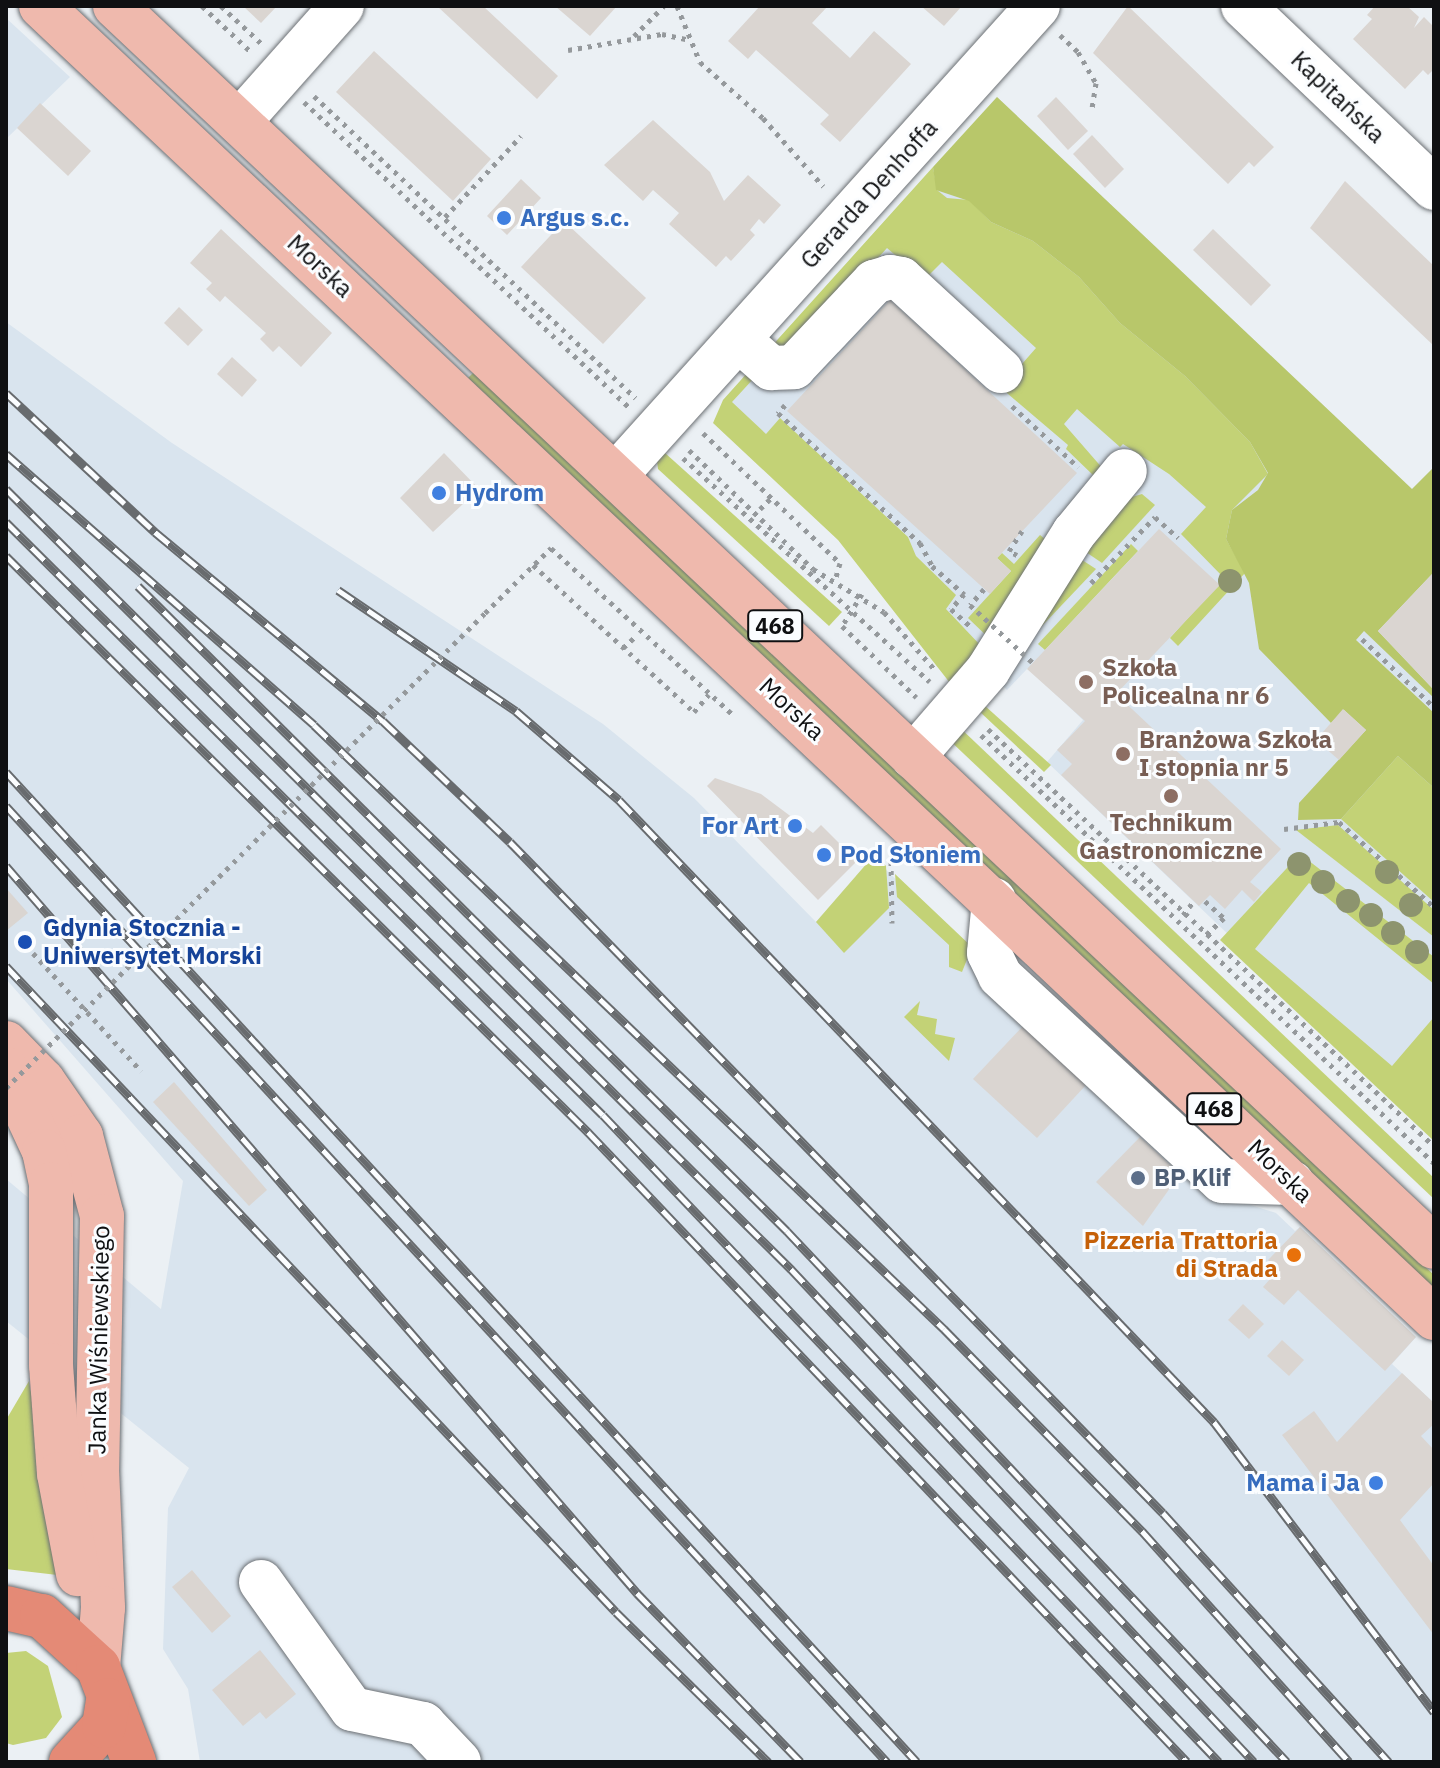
<!DOCTYPE html>
<html>
<head>
<meta charset="utf-8">
<style>
	body { margin:0 }
	#map { position:relative; width:1440px; height:1768px; overflow:hidden; background:#ebf0f4; font-family:"IBM Plex Sans",sans-serif }
	div>[style] { position:absolute }
	[style*='--x'] { left:calc(var(--x)*1px); top:calc(var(--y)*1px); width:calc(var(--w)*1px); rotate:calc(var(--a)*1deg) }
	.built>* { inset:0; background:#d9e4ee }
	.green>* { inset:0; background:#c3d276 }
	.forest>* { inset:0; background:#b8c76a }
	.building>* { inset:0; background:#dad5d1 }
	.path>* { height:5px; margin-top:-2.5px; transform-origin:0; background:repeating-linear-gradient(90deg,#95999c 0 4px,transparent 0 10px) }
	.roads { filter:drop-shadow(0 0 2px #6c7074) drop-shadow(0 0 2px #6c7074) }
	.minor>* { height:44px; margin:-22px; padding:0 22px; transform-origin:22px; border-radius:22px; background:#fff }
	.major>* { height:44px; margin:-22px; padding:0 22px; transform-origin:22px; border-radius:22px; background:#efb9ad }
	.highway>* { height:44px; margin:-22px; padding:0 22px; transform-origin:22px; border-radius:22px; background:#e48a76 }
	.rail>* { height:9px; margin-top:-4.5px; transform-origin:0; background:repeating-linear-gradient(90deg,#fbfdff 0 18px,#686b6e 0 36px); box-sizing:border-box; border-block:2px solid #686b6e }
	.path-bridge>* { height:5px; margin-top:-2.5px; transform-origin:0; background:repeating-linear-gradient(90deg,#95999c 0 4px,transparent 0 10px) }
	.trees>* { width:24px; height:24px; margin:-12px; border-radius:50%; background:#8d946e }
	.dots>* { width:22px; height:22px; translate:-50% -50%; box-sizing:border-box; border:4px solid #fbfdff; border-radius:50% }
	span { translate:-50% -50%; white-space:nowrap; text-align:center; line-height:1.15; -webkit-text-stroke:6px #fbfdff; paint-order:stroke }
	.shield-label span { padding:2px 6px; background:#fbfdff; border:2px solid; border-radius:6px; -webkit-text-stroke-width:0 }
	.shield-label { font-size:22px; color:#0f1012; font-weight:700 }
	.street-label { font-size:24px; color:#0f1012 }
	.shop-label { font-size:24px; color:#366cbe; font-weight:700 }
	.left { translate:0 -50%; text-align:left }
	.right { translate:-100% -50%; text-align:right }
	.education-label { font-size:24px; color:#785e54; font-weight:700 }
	.transit-label { font-size:24px; color:#164399; font-weight:700 }
	.service-label { font-size:24px; color:#4e5e75; font-weight:700 }
	.food-label { font-size:24px; color:#c56008; font-weight:700 }
	.frame { position:absolute; inset:0; border:8px solid #0f1012; pointer-events:none }
</style>
</head>
<body>
<div id="map">
	<div class="built">
		<div style="clip-path:polygon(6px 18px,70px 77px,6px 139px)"></div>
		<div style="clip-path:polygon(997px 97px,1412px 489px,1434px 467px,1434px 1130px,1047px 762px,1083px 720px,1028px 668px,1007px 690px,723px 400px)"></div>
		<div style="clip-path:polygon(6px 322px,172px 443px,603px 724px,694px 798px,816px 922px,873px 857px,1219px 1195px,1276px 1213px,1295px 1231px,1300px 1227px,1416px 1337px,1392px 1364px,1434px 1403px,1434px 1762px,200px 1762px,188px 1689px,163px 1649px,168px 1508px,189px 1468px,6px 1321px,6px 1179px,161px 1309px,183px 1181px,6px 979px)"></div>
	</div>
	<div class="green">
		<div style="clip-path:polygon(933px 167px,937px 190px,947px 198px,969px 200px,991px 222px,1033px 241px,1079px 277px,1120px 323px,1185px 376px,1250px 442px,1268px 474px,1232px 510px,1226px 539px,1245px 573px,1178px 646px,1170px 638px,1224px 578px,1181px 534px,1206px 507px,1169px 474px,1123px 444px,1120px 447px,1077px 409px,1064px 424px,1104px 470px,1094px 476px,1066px 449px,1068px 445px,1001px 388px,1036px 348px,942px 262px,924px 280px,887px 248px,794px 350px,770px 348px)"></div>
		<div style="clip-path:polygon(475px 371px,1434px 1275px,1434px 1289px,468px 378px)"></div>
		<div style="clip-path:polygon(749px 371px,755px 377px,732px 402px,766px 434px,780px 418px,908px 537px,916px 556px,956px 595px,946px 609px,982px 647px,950px 683px,838px 540px,713px 423px,723px 400px)"></div>
		<div style="clip-path:polygon(655px 444px,842px 612px,829px 626px,658px 469px)"></div>
		<div style="clip-path:polygon(1142px 494px,1155px 505px,1102px 563px,1080px 548px,1132px 497px)"></div>
		<div style="clip-path:polygon(1040px 535px,1050px 543px,993px 642px,968px 618px,1011px 571px,997px 558px,1002px 553px,1014px 564px)"></div>
		<div style="clip-path:polygon(1131px 544px,1138px 551px,1045px 650px,1038px 644px)"></div>
		<div style="clip-path:polygon(1076px 556px,1096px 569px,1024px 645px)"></div>
		<div style="clip-path:polygon(984px 705px,1051px 765px,1044px 772px,979px 711px)"></div>
		<div style="clip-path:polygon(956px 724px,1434px 1178px,1434px 1199px,945px 736px)"></div>
		<div style="clip-path:polygon(1398px 756px,1434px 788px,1434px 902px,1341px 819px)"></div>
		<div style="clip-path:polygon(1338px 825px,1434px 910px,1434px 937px,1296px 830px)"></div>
		<div style="clip-path:polygon(875px 854px,886px 866px,889px 908px,844px 953px,816px 922px)"></div>
		<div style="clip-path:polygon(1300px 854px,1434px 957px,1434px 984px,1309px 883px,1255px 949px,1392px 1066px,1434px 1017px,1434px 1141px,1220px 940px)"></div>
		<div style="clip-path:polygon(895px 874px,972px 947px,962px 972px,949px 967px,949px 945px,897px 897px)"></div>
		<div style="clip-path:polygon(920px 1001px,917px 1015px,937px 1019px,935px 1034px,955px 1038px,949px 1061px,904px 1017px)"></div>
		<div style="clip-path:polygon(29px 1381px,50px 1504px,66px 1576px,6px 1569px,6px 1420px)"></div>
		<div style="clip-path:polygon(26px 1651px,48px 1666px,62px 1717px,46px 1738px,13px 1745px,6px 1743px,6px 1653px)"></div>
	</div>
	<div class="forest">
		<div style="clip-path:polygon(997px 97px,1412px 489px,1434px 467px,1434px 572px,1378px 631px,1434px 690px,1434px 698px,1364px 631px,1356px 640px,1434px 713px,1434px 788px,1398px 756px,1341px 819px,1298px 820px,1299px 803px,1366px 730px,1344px 710px,1331px 723px,1259px 649px,1249px 583px,1226px 539px,1232px 510px,1258px 490px,1268px 473px,1250px 442px,1185px 376px,1120px 323px,1079px 277px,1033px 241px,991px 222px,969px 201px,936px 190px,933px 167px)"></div>
	</div>
	<div class="building">
		<div style="clip-path:polygon(243px 6px,277px 6px,261px 23px)"></div>
		<div style="clip-path:polygon(437px 6px,483px 6px,558px 76px,537px 99px)"></div>
		<div style="clip-path:polygon(555px 6px,617px 6px,590px 36px)"></div>
		<div style="clip-path:polygon(760px 6px,828px 6px,812px 23px,850px 58px,874px 31px,911px 64px,840px 142px,820px 124px,829px 115px,756px 50px,748px 59px,728px 41px)"></div>
		<div style="clip-path:polygon(921px 6px,962px 6px,944px 26px)"></div>
		<div style="clip-path:polygon(1128px 6px,1274px 147px,1254px 167px,1249px 162px,1228px 184px,1093px 53px)"></div>
		<div style="clip-path:polygon(1375px 6px,1407px 6px,1419px 17px,1414px 28px,1424px 17px,1434px 27px,1434px 69px,1428px 75px,1423px 70px,1405px 89px,1353px 39px,1372px 19px,1367px 15px)"></div>
		<div style="clip-path:polygon(374px 51px,491px 159px,453px 201px,336px 92px)"></div>
		<div style="clip-path:polygon(1056px 97px,1088px 131px,1068px 150px,1037px 116px)"></div>
		<div style="clip-path:polygon(40px 103px,91px 151px,68px 176px,17px 128px)"></div>
		<div style="clip-path:polygon(653px 120px,710px 172px,724px 201px,748px 175px,781px 205px,764px 224px,759px 219px,750px 230px,755px 235px,731px 261px,726px 256px,716px 267px,669px 224px,679px 213px,653px 190px,643px 201px,604px 165px)"></div>
		<div style="clip-path:polygon(1092px 135px,1124px 169px,1105px 188px,1073px 154px)"></div>
		<div style="clip-path:polygon(521px 179px,541px 198px,507px 235px,487px 216px)"></div>
		<div style="clip-path:polygon(1345px 181px,1434px 266px,1434px 346px,1310px 228px)"></div>
		<div style="clip-path:polygon(564px 221px,646px 298px,603px 344px,521px 267px)"></div>
		<div style="clip-path:polygon(221px 229px,332px 333px,301px 367px,279px 346px,273px 352px,260px 339px,266px 333px,225px 296px,220px 302px,206px 289px,212px 283px,190px 263px)"></div>
		<div style="clip-path:polygon(1213px 229px,1271px 285px,1251px 306px,1193px 250px)"></div>
		<div style="clip-path:polygon(890px 300px,1077px 473px,997px 558px,1011px 571px,990px 594px,787px 411px)"></div>
		<div style="clip-path:polygon(179px 307px,203px 330px,188px 346px,164px 323px)"></div>
		<div style="clip-path:polygon(232px 357px,257px 380px,242px 397px,217px 374px)"></div>
		<div style="clip-path:polygon(444px 453px,479px 489px,433px 532px,400px 498px)"></div>
		<div style="clip-path:polygon(1159px 529px,1220px 585px,1116px 694px,1281px 849px,1250px 882px,1262px 892px,1254px 902px,1242px 890px,1225px 909px,1210px 895px,1199px 906px,1061px 775px,1072px 764px,1057px 750px,1085px 721px,1027px 669px)"></div>
		<div style="clip-path:polygon(1434px 572px,1434px 690px,1378px 631px)"></div>
		<div style="clip-path:polygon(1343px 709px,1366px 730px,1339px 760px,1316px 740px)"></div>
		<div style="clip-path:polygon(715px 778px,761px 794px,813px 833px,821px 825px,857px 861px,818px 900px,707px 786px)"></div>
		<div style="clip-path:polygon(6px 888px,28px 913px,6px 931px)"></div>
		<div style="clip-path:polygon(1023px 1026px,1086px 1085px,1037px 1138px,973px 1079px)"></div>
		<div style="clip-path:polygon(174px 1082px,267px 1190px,249px 1206px,153px 1102px)"></div>
		<div style="clip-path:polygon(1140px 1137px,1180px 1174px,1143px 1226px,1096px 1182px)"></div>
		<div style="clip-path:polygon(1300px 1227px,1416px 1337px,1385px 1371px,1298px 1290px,1284px 1305px,1263px 1287px,1278px 1270px,1268px 1260px)"></div>
		<div style="clip-path:polygon(1243px 1304px,1264px 1324px,1249px 1339px,1228px 1320px)"></div>
		<div style="clip-path:polygon(1282px 1340px,1304px 1360px,1289px 1376px,1267px 1356px)"></div>
		<div style="clip-path:polygon(1402px 1373px,1434px 1403px,1434px 1424px,1421px 1436px,1434px 1450px,1434px 1483px,1400px 1520px,1434px 1566px,1434px 1635px,1282px 1435px,1314px 1411px,1337px 1442px)"></div>
		<div style="clip-path:polygon(192px 1570px,231px 1616px,212px 1633px,172px 1587px)"></div>
		<div style="clip-path:polygon(260px 1650px,296px 1694px,266px 1719px,260px 1712px,243px 1726px,212px 1690px)"></div>
	</div>
	<div class="path">
		<div style="--x:202;--y:6;--w:66;--a:43.2"></div>
		<div style="--x:221;--y:6;--w:56;--a:42.8"></div>
		<div style="--x:677;--y:6;--w:61;--a:67.7"></div>
		<div style="--x:700;--y:62;--w:84;--a:41.6"></div>
		<div style="--x:763;--y:118;--w:91;--a:48.6"></div>
		<div style="--x:1060;--y:35;--w:25;--a:43"></div>
		<div style="--x:1078;--y:52;--w:36;--a:60"></div>
		<div style="--x:1096;--y:83;--w:26;--a:99"></div>
		<div style="--x:634;--y:36;--w:42;--a:-45"></div>
		<div style="--x:568;--y:50;--w:95;--a:-9.7"></div>
		<div style="--x:662;--y:34;--w:29;--a:12"></div>
		<div style="--x:314;--y:96;--w:441;--a:43.2"></div>
		<div style="--x:304;--y:102;--w:446;--a:43.2"></div>
		<div style="--x:445;--y:217;--w:111;--a:-46.8"></div>
		<div style="--x:785;--y:405;--w:11;--a:131"></div>
		<div style="--x:778;--y:413;--w:193;--a:42.5"></div>
		<div style="--x:920;--y:543;--w:26;--a:62"></div>
		<div style="--x:932;--y:566;--w:43;--a:41.2"></div>
		<div style="--x:964;--y:594;--w:20;--a:131"></div>
		<div style="--x:951;--y:609;--w:25;--a:42"></div>
		<div style="--x:1012;--y:406;--w:90;--a:42.7"></div>
		<div style="--x:703;--y:433;--w:189;--a:43.5"></div>
		<div style="--x:840;--y:563;--w:19;--a:106"></div>
		<div style="--x:689;--y:450;--w:172;--a:43.8"></div>
		<div style="--x:813;--y:569;--w:83;--a:31.2"></div>
		<div style="--x:884;--y:612;--w:79;--a:48.6"></div>
		<div style="--x:683;--y:458;--w:333;--a:42.2"></div>
		<div style="--x:760;--y:509;--w:16;--a:-45"></div>
		<div style="--x:1017;--y:555;--w:9;--a:-153"></div>
		<div style="--x:1009;--y:551;--w:24;--a:-57"></div>
		<div style="--x:533;--y:565;--w:218;--a:42.4"></div>
		<div style="--x:694;--y:712;--w:23;--a:-50"></div>
		<div style="--x:1091;--y:583;--w:92;--a:-45.9"></div>
		<div style="--x:1155;--y:517;--w:31;--a:42"></div>
		<div style="--x:862;--y:594;--w:38;--a:122"></div>
		<div style="--x:842;--y:626;--w:103;--a:43.8"></div>
		<div style="--x:485;--y:613;--w:93;--a:-44.6"></div>
		<div style="--x:551;--y:548;--w:247;--a:42.5"></div>
		<div style="--x:1362;--y:639;--w:99;--a:43.4"></div>
		<div style="--x:623;--y:648;--w:16;--a:-43"></div>
		<div style="--x:988;--y:729;--w:611;--a:43.08"></div>
		<div style="--x:981;--y:735;--w:623;--a:43.37"></div>
		<div style="--x:1284;--y:829;--w:55;--a:-7.3"></div>
		<div style="--x:1339;--y:822;--w:127;--a:41.8"></div>
		<div style="--x:891;--y:861;--w:62;--a:89.1"></div>
		<div style="--x:1205;--y:901;--w:25;--a:42"></div>
		<div style="--x:1224;--y:918;--w:25;--a:137"></div>
		<div style="--x:1183;--y:915;--w:18;--a:-52"></div>
		<div style="--x:33;--y:953;--w:160;--a:47.5"></div>
	</div>
	<div class="roads">
		<div class="minor">
			<div style="--x:1243;--y:6;--w:264;--a:43.6"></div>
			<div style="--x:239;--y:122;--w:155;--a:-48.4"></div>
			<div style="--x:739;--y:340;--w:43;--a:41.2"></div>
			<div style="--x:771;--y:368;--w:23;--a:-2"></div>
			<div style="--x:794;--y:367;--w:117;--a:-46.7"></div>
			<div style="--x:874;--y:282;--w:17;--a:-17"></div>
			<div style="--x:890;--y:277;--w:11;--a:10"></div>
			<div style="--x:901;--y:279;--w:136;--a:42.6"></div>
			<div style="--x:615;--y:476;--w:632;--a:-48.01"></div>
			<div style="--x:913;--y:757;--w:115;--a:-49.2"></div>
			<div style="--x:988;--y:670;--w:162;--a:-57.9"></div>
			<div style="--x:1074;--y:533;--w:80;--a:-50.6"></div>
			<div style="--x:994;--y:900;--w:53;--a:95.4"></div>
			<div style="--x:989;--y:953;--w:25;--a:64"></div>
			<div style="--x:1000;--y:976;--w:302;--a:42.7"></div>
			<div style="--x:1222;--y:1181;--w:70;--a:1.6"></div>
			<div style="--x:261;--y:1582;--w:156;--a:54.4"></div>
			<div style="--x:352;--y:1709;--w:73;--a:11.9"></div>
			<div style="--x:423;--y:1724;--w:52;--a:46.5"></div>
		</div>
		<div class="major">
			<div style="--x:41;--y:6;--w:1914;--a:43.28"></div>
			<div style="--x:115;--y:6;--w:1811;--a:43.25"></div>
			<div style="--x:6;--y:1043;--w:53;--a:45.8"></div>
			<div style="--x:43;--y:1081;--w:67;--a:55.4"></div>
			<div style="--x:81;--y:1136;--w:83;--a:75.3"></div>
			<div style="--x:102;--y:1216;--w:253;--a:91.1"></div>
			<div style="--x:97;--y:1469;--w:139;--a:87.5"></div>
			<div style="--x:103;--y:1608;--w:59;--a:94.8"></div>
			<div style="--x:6;--y:1069;--w:90;--a:65.1"></div>
			<div style="--x:44;--y:1151;--w:34;--a:78"></div>
			<div style="--x:51;--y:1184;--w:181;--a:90"></div>
			<div style="--x:51;--y:1365;--w:109;--a:85.8"></div>
			<div style="--x:59;--y:1474;--w:102;--a:79.2"></div>
		</div>
		<div class="highway">
			<div style="--x:6;--y:1608;--w:37;--a:13"></div>
			<div style="--x:42;--y:1616;--w:76;--a:42.3"></div>
			<div style="--x:98;--y:1667;--w:102;--a:69.2"></div>
			<div style="--x:71;--y:1762;--w:49;--a:-47.5"></div>
			<div style="--x:104;--y:1726;--w:26;--a:-81"></div>
		</div>
	</div>
	<div class="rail">
		<div style="--x:6;--y:393;--w:204;--a:43"></div>
		<div style="--x:155;--y:532;--w:296;--a:39.7"></div>
		<div style="--x:383;--y:721;--w:175;--a:43.6"></div>
		<div style="--x:510;--y:842;--w:936;--a:45.78"></div>
		<div style="--x:1163;--y:1513;--w:336;--a:47.8"></div>
		<div style="--x:6;--y:454;--w:410;--a:41.3"></div>
		<div style="--x:314;--y:725;--w:873;--a:43.79"></div>
		<div style="--x:944;--y:1329;--w:283;--a:45.6"></div>
		<div style="--x:1142;--y:1531;--w:310;--a:48.1"></div>
		<div style="--x:6;--y:489;--w:1107;--a:44.82"></div>
		<div style="--x:791;--y:1269;--w:676;--a:46.8"></div>
		<div style="--x:6;--y:522;--w:841;--a:44.81"></div>
		<div style="--x:603;--y:1115;--w:893;--a:46.41"></div>
		<div style="--x:6;--y:556;--w:819;--a:44.7"></div>
		<div style="--x:588;--y:1132;--w:869;--a:46.44"></div>
		<div style="--x:138;--y:586;--w:915;--a:44.82"></div>
		<div style="--x:787;--y:1231;--w:729;--a:46.72"></div>
		<div style="--x:338;--y:590;--w:215;--a:34.2"></div>
		<div style="--x:516;--y:711;--w:136;--a:40.8"></div>
		<div style="--x:619;--y:800;--w:861;--a:46.27"></div>
		<div style="--x:1214;--y:1422;--w:364;--a:52.8"></div>
		<div style="--x:6;--y:772;--w:1345;--a:47.38"></div>
		<div style="--x:6;--y:806;--w:1300;--a:47.34"></div>
		<div style="--x:6;--y:866;--w:963;--a:49.04"></div>
		<div style="--x:637;--y:1593;--w:235;--a:45.9"></div>
		<div style="--x:6;--y:966;--w:888;--a:46.64"></div>
		<div style="--x:616;--y:1612;--w:214;--a:44.6"></div>
	</div>
	<div class="path-bridge">
		<div style="--x:984;--y:589;--w:21;--a:131"></div>
		<div style="--x:970;--y:605;--w:86;--a:42.6"></div>
		<div style="--x:6;--y:1088;--w:675;--a:-44.76"></div>
	</div>
	<div class="trees">
		<div style="left:1230px;top:581px"></div>
		<div style="left:1299px;top:864px"></div>
		<div style="left:1387px;top:872px"></div>
		<div style="left:1323px;top:882px"></div>
		<div style="left:1348px;top:901px"></div>
		<div style="left:1411px;top:905px"></div>
		<div style="left:1371px;top:915px"></div>
		<div style="left:1393px;top:933px"></div>
		<div style="left:1417px;top:952px"></div>
	</div>
	<div class="dots">
		<div style="left:504px;top:218px;background:#3f7fe0"></div>
		<div style="left:439px;top:493px;background:#3f7fe0"></div>
		<div style="left:1086px;top:682px;background:#8d6e63"></div>
		<div style="left:1123px;top:754px;background:#8d6e63"></div>
		<div style="left:1171px;top:796px;background:#8d6e63"></div>
		<div style="left:795px;top:826px;background:#3f7fe0"></div>
		<div style="left:824px;top:855px;background:#3f7fe0"></div>
		<div style="left:25px;top:942px;background:#1a4fb4"></div>
		<div style="left:1138px;top:1178px;background:#5c6f8a"></div>
		<div style="left:1294px;top:1255px;background:#e8710a"></div>
		<div style="left:1376px;top:1483px;background:#3f7fe0"></div>
	</div>
	<div class="shield-label">
		<span style="left:775px;top:626px">468</span>
		<span style="left:1214px;top:1109px">468</span>
	</div>
	<div class="street-label">
		<span style="left:1338px;top:97px;rotate:44deg">Kapitańska</span>
		<span style="left:869px;top:194px;rotate:-48deg">Gerarda Denhoffa</span>
		<span style="left:320px;top:266px;rotate:43deg">Morska</span>
		<span style="left:792px;top:709px;rotate:43deg">Morska</span>
		<span style="left:1280px;top:1171px;rotate:44deg">Morska</span>
		<span style="left:99px;top:1340px;rotate:-89deg">Janka Wiśniewskiego</span>
	</div>
	<div class="shop-label">
		<span class="left" style="left:520px;top:218px">Argus s.c.</span>
		<span class="left" style="left:455px;top:493px">Hydrom</span>
		<span class="right" style="left:779px;top:826px">For Art</span>
		<span class="left" style="left:840px;top:855px">Pod Słoniem</span>
		<span class="right" style="left:1360px;top:1483px">Mama i Ja</span>
	</div>
	<div class="education-label">
		<span class="left" style="left:1102px;top:682px">Szkoła<br>Policealna nr 6</span>
		<span class="left" style="left:1139px;top:754px">Branżowa Szkoła<br>I stopnia nr 5</span>
		<span style="left:1171px;top:837px">Technikum<br>Gastronomiczne</span>
	</div>
	<div class="transit-label">
		<span class="left" style="left:43px;top:942px">Gdynia Stocznia -<br>Uniwersytet Morski</span>
	</div>
	<div class="service-label">
		<span class="left" style="left:1154px;top:1178px">BP Klif</span>
	</div>
	<div class="food-label">
		<span class="right" style="left:1278px;top:1255px">Pizzeria Trattoria<br>di Strada</span>
	</div>
	<div class="frame"></div>
</div>
</body>
</html>
